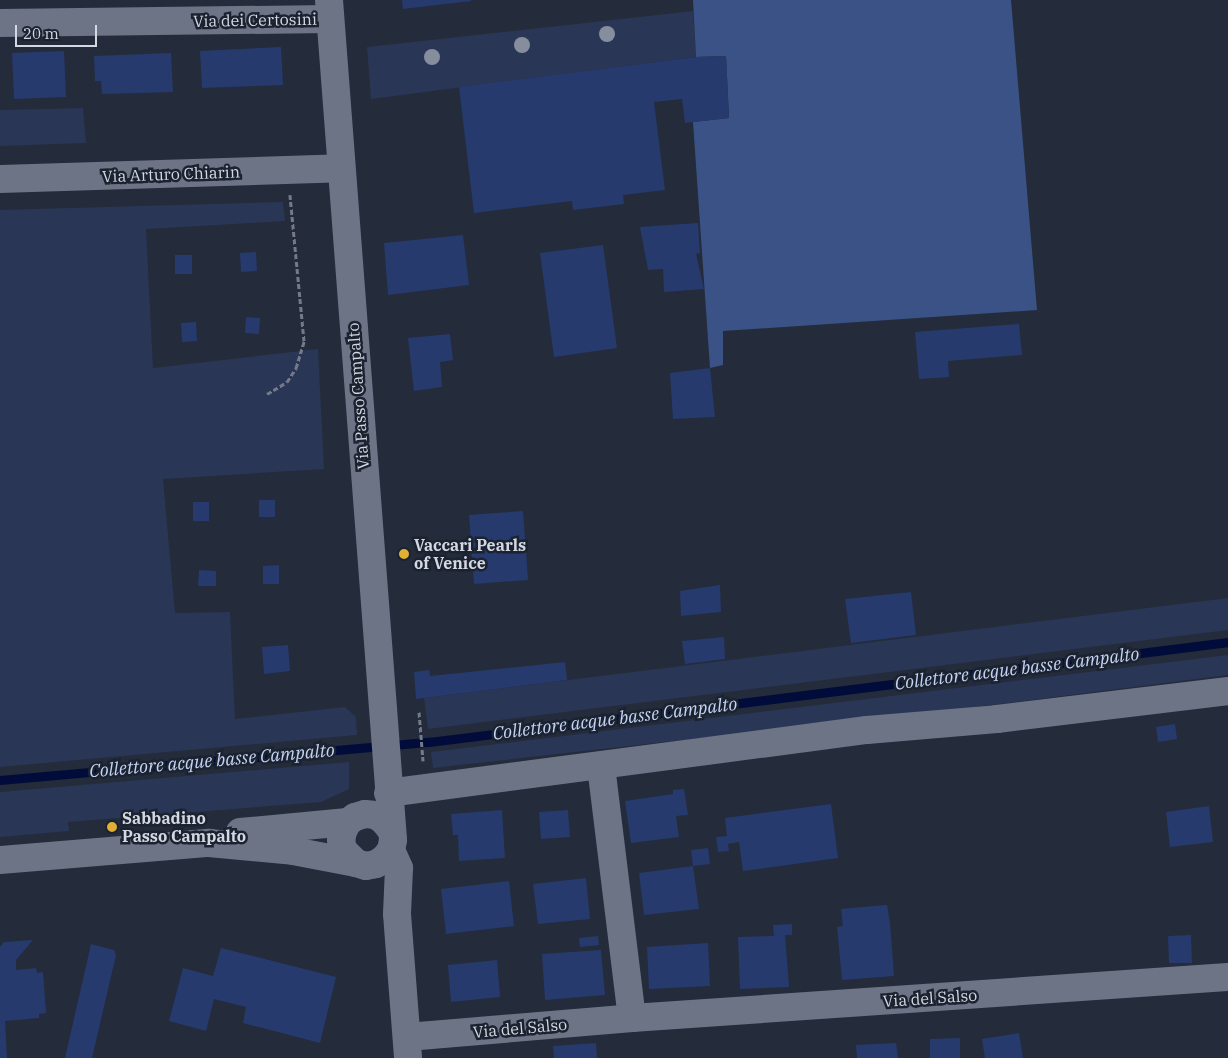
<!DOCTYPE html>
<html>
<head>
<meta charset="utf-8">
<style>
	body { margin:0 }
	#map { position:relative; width:1228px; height:1058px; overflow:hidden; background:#242b3a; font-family:"IBM Plex Serif",serif }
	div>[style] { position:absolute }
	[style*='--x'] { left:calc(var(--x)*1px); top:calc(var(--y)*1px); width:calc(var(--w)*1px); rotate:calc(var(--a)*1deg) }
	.green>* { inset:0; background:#293655 }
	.forest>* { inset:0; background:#3b5286 }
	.stream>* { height:9px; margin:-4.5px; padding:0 4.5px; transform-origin:4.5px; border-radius:4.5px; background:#020c3b }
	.building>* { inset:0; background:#263a6d }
	.path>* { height:3px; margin-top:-1.5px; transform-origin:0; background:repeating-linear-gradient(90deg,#747a87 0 5px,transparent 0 7.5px) }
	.street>* { height:28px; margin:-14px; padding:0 14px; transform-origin:14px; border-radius:14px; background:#6c7486 }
	.trees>* { width:16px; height:16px; margin:-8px; border-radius:50%; background:#868e9e }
	.dots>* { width:14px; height:14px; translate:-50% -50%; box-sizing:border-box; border:2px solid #1b2230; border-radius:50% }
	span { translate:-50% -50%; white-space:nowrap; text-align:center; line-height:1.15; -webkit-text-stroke:5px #1b2230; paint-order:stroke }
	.street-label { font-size:16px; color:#d3d8e2 }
	.poi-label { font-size:16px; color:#d3d8e2; font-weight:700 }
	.left { translate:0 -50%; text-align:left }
	.water-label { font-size:18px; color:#c5d4f5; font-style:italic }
	.scale { position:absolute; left:15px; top:25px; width:82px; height:22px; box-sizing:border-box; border:2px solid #d3d8e2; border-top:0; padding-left:6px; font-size:15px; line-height:18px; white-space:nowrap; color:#d3d8e2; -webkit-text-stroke:4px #1b2230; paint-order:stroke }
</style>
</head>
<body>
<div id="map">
	<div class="green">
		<div style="clip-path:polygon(693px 11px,696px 57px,371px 99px,367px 47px)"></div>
		<div style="clip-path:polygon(83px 108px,86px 143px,0 146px,0 110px)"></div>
		<div style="clip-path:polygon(283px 202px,285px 221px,146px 229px,153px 368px,318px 349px,324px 469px,163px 479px,175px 613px,230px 612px,235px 719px,345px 707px,356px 717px,357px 735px,0 767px,0 210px)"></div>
		<div style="clip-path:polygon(1228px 598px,1228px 630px,428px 729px,424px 698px)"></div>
		<div style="clip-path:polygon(1228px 655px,1228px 675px,961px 709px,433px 768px,431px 752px)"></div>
		<div style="clip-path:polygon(349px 762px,349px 789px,321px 802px,68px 822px,69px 831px,0 837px,0 792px)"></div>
	</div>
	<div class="forest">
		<div style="clip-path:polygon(693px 0,1011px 0,1037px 310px,723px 331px,723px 365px,710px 368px,693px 122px,729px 118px,726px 56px,696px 57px)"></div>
	</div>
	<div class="stream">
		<div style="--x:0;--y:780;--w:431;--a:-5.1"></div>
		<div style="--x:429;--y:742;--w:805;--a:-7.13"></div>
	</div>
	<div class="building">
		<div style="clip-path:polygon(402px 0,471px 0,471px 1px,403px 9px)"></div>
		<div style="clip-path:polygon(281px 47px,283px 85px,202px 88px,200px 51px)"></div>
		<div style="clip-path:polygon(64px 51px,66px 97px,14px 99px,12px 53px)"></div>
		<div style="clip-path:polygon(171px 53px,173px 92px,102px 94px,101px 81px,95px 81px,94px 56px)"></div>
		<div style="clip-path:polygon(726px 56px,729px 118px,685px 123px,682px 99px,654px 102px,665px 190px,623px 195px,624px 204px,573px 210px,572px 201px,474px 213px,459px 87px,696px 57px)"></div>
		<div style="clip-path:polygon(698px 223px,700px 253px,696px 254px,704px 289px,664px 292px,663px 269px,648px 270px,640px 227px)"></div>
		<div style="clip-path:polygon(463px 235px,469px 285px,388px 295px,384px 243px)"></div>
		<div style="clip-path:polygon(603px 245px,617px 348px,554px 357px,540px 253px)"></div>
		<div style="clip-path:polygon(256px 252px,257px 271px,241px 272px,240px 253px)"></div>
		<div style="clip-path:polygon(175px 255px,192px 255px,192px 274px,175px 274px)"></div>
		<div style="clip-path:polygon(246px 317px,260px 318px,259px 334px,245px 333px)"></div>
		<div style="clip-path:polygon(196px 322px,197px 341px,182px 342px,181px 323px)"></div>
		<div style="clip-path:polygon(1019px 324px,1022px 355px,948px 361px,949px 377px,919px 379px,915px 332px)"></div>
		<div style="clip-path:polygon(450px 334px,453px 360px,440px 362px,442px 387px,414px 391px,408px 338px)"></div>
		<div style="clip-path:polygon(710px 368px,715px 417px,673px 419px,670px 373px)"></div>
		<div style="clip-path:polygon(259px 500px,275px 500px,275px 517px,259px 517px)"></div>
		<div style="clip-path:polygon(193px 502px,209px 502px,209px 521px,193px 521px)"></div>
		<div style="clip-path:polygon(523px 511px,528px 580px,474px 584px,469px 515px)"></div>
		<div style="clip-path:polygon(279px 565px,279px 584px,263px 584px,263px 566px)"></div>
		<div style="clip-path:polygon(199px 570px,216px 571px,216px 586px,198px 586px)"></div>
		<div style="clip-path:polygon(720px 585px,721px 612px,681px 616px,680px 591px)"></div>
		<div style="clip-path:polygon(911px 592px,916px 635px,851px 643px,845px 599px)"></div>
		<div style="clip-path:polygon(724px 637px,725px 659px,685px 664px,682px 641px)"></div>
		<div style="clip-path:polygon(288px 645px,290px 671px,264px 674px,262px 647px)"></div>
		<div style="clip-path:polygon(565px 662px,567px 680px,416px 699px,414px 672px,429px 670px,430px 676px)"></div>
		<div style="clip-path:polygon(1175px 724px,1177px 739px,1158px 742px,1156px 727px)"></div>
		<div style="clip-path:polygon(684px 789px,688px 815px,676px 816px,679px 837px,631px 843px,625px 801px,673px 794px,673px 790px)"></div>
		<div style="clip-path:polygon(831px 804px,838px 858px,743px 871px,739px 842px,728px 844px,729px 851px,718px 852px,716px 837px,727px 836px,725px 818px)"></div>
		<div style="clip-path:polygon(1209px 806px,1213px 842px,1170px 847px,1166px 812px)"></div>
		<div style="clip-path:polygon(502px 810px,505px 858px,459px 861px,458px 835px,453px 835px,451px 814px)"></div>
		<div style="clip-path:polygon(568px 810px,570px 837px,541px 839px,539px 812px)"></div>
		<div style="clip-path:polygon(708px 848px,710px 864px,693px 866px,691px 850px)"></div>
		<div style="clip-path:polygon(693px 866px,699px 909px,644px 915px,639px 873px)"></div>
		<div style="clip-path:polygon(586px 878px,590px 919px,538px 924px,533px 884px)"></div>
		<div style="clip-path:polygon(509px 881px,514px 926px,446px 934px,441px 889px)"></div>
		<div style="clip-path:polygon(885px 905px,887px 905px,890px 923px,894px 976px,842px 980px,837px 927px,843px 926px,841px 909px)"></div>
		<div style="clip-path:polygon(792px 924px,792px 935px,785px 935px,789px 987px,740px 989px,738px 937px,774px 936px,773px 925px)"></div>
		<div style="clip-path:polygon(1191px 935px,1192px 963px,1169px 963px,1168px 936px)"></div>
		<div style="clip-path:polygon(598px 936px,599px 945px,580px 947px,579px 938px)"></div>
		<div style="clip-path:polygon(33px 940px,16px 960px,16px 970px,36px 968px,37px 973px,43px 972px,46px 1013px,39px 1014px,39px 1018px,5px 1021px,7px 1058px,0 1058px,0 947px,4px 942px)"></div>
		<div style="clip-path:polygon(708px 943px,710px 986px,649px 989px,647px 947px)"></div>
		<div style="clip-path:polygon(91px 944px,114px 950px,116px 955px,92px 1058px,65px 1058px)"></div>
		<div style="clip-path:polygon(221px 948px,336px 977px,320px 1043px,243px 1023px,246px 1007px,214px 999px,206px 1031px,169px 1021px,183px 968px,213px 976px)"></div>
		<div style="clip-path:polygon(601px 950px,605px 995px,545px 1000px,542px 954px)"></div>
		<div style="clip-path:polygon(497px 960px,500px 997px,451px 1002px,448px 965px)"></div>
		<div style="clip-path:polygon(1019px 1033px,1023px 1058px,985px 1058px,982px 1039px)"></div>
		<div style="clip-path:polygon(960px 1038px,960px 1058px,930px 1058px,930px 1039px)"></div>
		<div style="clip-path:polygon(596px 1043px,597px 1058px,554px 1058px,553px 1046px)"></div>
		<div style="clip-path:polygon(896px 1043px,898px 1058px,857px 1058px,856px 1045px)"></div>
	</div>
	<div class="path">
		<div style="--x:267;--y:394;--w:23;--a:-31"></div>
		<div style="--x:287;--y:382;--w:17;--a:-57"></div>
		<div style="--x:296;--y:368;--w:28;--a:-73"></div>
		<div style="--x:304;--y:341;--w:147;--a:-95.5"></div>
		<div style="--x:419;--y:712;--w:49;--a:85.3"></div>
	</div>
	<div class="street">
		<div style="--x:329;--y:0;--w:842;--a:85.64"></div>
		<div style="--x:393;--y:840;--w:10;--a:101"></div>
		<div style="--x:391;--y:850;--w:10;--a:127"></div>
		<div style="--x:385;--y:858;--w:11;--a:146"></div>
		<div style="--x:376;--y:864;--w:10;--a:169"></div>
		<div style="--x:366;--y:866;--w:10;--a:-163"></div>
		<div style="--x:356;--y:863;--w:18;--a:-135"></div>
		<div style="--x:343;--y:850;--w:10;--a:-101"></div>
		<div style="--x:341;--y:840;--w:9;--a:-77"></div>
		<div style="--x:343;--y:831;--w:10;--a:-61"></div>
		<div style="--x:348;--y:822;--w:9;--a:-36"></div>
		<div style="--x:355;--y:817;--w:10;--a:-17"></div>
		<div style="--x:365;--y:814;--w:11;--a:5"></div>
		<div style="--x:376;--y:815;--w:10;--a:37"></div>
		<div style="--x:384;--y:821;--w:11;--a:52"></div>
		<div style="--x:0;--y:23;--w:330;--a:-0.7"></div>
		<div style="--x:0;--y:179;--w:341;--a:-1.8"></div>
		<div style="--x:601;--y:766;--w:254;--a:83"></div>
		<div style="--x:388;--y:793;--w:483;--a:-7.5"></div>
		<div style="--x:867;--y:730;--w:130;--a:-4.8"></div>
		<div style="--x:997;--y:719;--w:233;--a:-6.9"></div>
		<div style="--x:240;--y:832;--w:108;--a:-5.3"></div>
		<div style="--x:391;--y:850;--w:20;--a:66"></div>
		<div style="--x:399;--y:868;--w:46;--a:92.5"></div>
		<div style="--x:397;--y:914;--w:144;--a:85.6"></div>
		<div style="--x:0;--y:860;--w:210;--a:-4.7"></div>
		<div style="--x:209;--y:843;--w:84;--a:5.4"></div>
		<div style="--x:293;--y:851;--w:64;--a:10.8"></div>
		<div style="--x:407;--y:1037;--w:226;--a:-4.8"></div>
		<div style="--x:632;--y:1018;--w:597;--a:-3.94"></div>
	</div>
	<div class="trees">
		<div style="left:607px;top:34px"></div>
		<div style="left:522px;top:45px"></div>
		<div style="left:432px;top:57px"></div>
	</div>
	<div class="dots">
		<div style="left:404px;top:554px;background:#e1af34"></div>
		<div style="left:112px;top:827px;background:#e1af34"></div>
	</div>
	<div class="street-label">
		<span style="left:255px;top:20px;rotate:-1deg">Via dei Certosini</span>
		<span style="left:171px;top:174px;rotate:-2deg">Via Arturo Chiarin</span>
		<span style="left:358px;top:396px;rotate:-94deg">Via Passo Campalto</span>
		<span style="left:930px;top:998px;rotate:-4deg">Via del Salso</span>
		<span style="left:520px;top:1028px;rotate:-5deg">Via del Salso</span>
	</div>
	<div class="poi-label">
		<span class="left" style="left:414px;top:554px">Vaccari Pearls<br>of Venice</span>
		<span class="left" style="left:122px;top:827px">Sabbadino<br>Passo Campalto</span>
	</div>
	<div class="water-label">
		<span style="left:1017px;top:669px;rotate:-7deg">Collettore acque basse Campalto</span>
		<span style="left:615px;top:719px;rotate:-7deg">Collettore acque basse Campalto</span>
		<span style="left:212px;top:761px;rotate:-5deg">Collettore acque basse Campalto</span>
	</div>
	<div class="scale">20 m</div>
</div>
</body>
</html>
